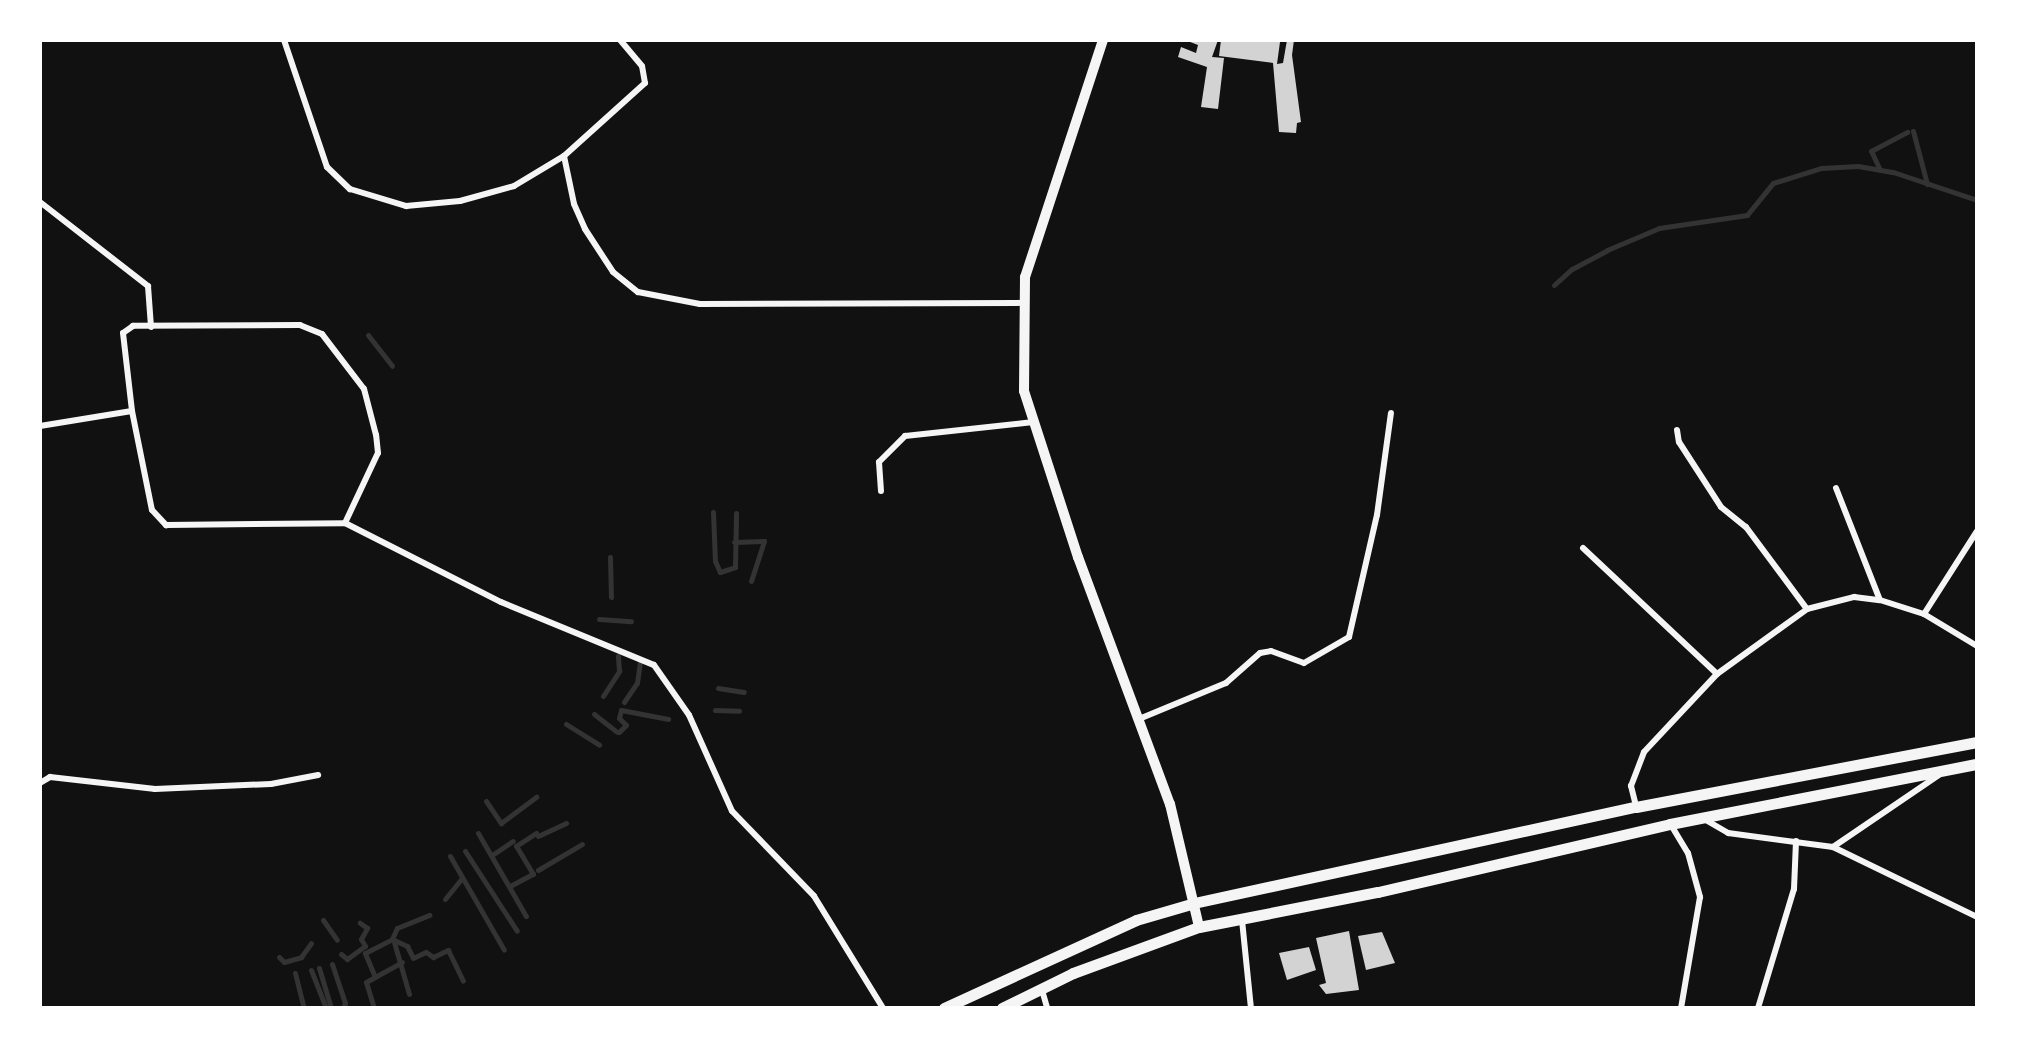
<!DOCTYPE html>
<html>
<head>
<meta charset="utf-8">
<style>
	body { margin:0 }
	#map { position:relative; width:2017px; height:1048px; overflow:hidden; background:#111; font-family:"PT Sans Narrow",sans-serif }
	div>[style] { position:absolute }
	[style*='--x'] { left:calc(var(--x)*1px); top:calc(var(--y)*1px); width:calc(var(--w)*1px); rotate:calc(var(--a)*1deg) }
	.stream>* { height:5px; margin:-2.5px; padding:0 2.5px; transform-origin:2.5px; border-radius:2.5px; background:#333 }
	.building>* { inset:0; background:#d3d3d3 }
	.minor>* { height:6px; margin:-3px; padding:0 3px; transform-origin:3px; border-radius:3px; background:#f5f5f5 }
	.secondary>* { height:10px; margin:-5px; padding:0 5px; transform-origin:5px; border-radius:5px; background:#f5f5f5 }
	.trunk>* { height:11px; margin:-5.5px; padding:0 5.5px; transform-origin:5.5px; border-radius:5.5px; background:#f5f5f5 }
	span { translate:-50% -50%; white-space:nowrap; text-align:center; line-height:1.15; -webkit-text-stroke:10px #fff; paint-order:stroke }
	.frame { position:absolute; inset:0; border:42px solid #fff; pointer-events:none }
</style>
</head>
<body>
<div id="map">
	<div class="stream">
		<div style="--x:1913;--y:131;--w:55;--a:75.2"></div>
		<div style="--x:1880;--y:170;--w:21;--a:-115"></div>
		<div style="--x:1871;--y:151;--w:41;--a:-27.8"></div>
		<div style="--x:1554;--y:285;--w:24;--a:-42"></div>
		<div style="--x:1572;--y:269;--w:40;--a:-28"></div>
		<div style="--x:1607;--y:250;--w:56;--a:-22.9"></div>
		<div style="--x:1659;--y:228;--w:89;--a:-8.4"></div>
		<div style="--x:1747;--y:215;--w:41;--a:-50.9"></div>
		<div style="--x:1773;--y:183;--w:50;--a:-17.4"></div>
		<div style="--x:1821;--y:168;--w:37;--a:-3"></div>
		<div style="--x:1858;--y:166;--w:36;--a:10"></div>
		<div style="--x:1893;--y:172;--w:89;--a:18.4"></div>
		<div style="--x:368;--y:335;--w:39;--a:52"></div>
		<div style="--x:713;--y:512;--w:49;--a:87.7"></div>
		<div style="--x:715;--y:561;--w:12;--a:66"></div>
		<div style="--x:720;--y:572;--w:16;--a:-18"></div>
		<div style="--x:735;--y:567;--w:54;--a:-88.9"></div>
		<div style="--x:734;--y:542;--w:30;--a:-2"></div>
		<div style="--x:764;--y:541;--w:42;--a:108"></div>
		<div style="--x:610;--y:557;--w:40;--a:88.6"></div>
		<div style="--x:599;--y:619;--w:32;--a:4"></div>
		<div style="--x:718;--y:688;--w:26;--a:9"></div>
		<div style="--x:603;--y:696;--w:30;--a:-57"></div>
		<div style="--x:619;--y:671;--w:15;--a:-94"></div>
		<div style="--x:624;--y:702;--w:23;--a:-56"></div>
		<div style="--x:637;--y:683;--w:21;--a:-82"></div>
		<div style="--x:715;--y:710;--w:24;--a:2"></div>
		<div style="--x:594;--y:714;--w:29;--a:38"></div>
		<div style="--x:566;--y:724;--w:39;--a:32"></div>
		<div style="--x:619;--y:732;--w:10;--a:-45"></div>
		<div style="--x:626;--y:725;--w:10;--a:-135"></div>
		<div style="--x:619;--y:718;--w:8;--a:-76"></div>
		<div style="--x:621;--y:710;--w:48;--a:10.8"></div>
		<div style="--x:486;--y:801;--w:27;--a:56"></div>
		<div style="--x:501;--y:823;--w:44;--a:-36.6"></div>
		<div style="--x:478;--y:833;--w:96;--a:60"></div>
		<div style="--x:538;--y:836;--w:31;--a:-25"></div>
		<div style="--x:465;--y:851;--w:95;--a:57"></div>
		<div style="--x:492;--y:855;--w:25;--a:-34"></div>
		<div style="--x:450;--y:856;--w:108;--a:60.1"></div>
		<div style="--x:538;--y:870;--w:51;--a:-30.6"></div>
		<div style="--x:510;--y:886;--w:26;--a:-28"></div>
		<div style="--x:533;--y:874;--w:33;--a:-121"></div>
		<div style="--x:516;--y:846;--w:24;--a:-33"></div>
		<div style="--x:445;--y:899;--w:27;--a:-51"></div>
		<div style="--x:323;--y:920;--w:24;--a:55"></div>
		<div style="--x:392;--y:939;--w:17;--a:25"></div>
		<div style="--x:407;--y:946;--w:13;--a:63"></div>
		<div style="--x:413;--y:958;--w:14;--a:-25"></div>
		<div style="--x:426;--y:952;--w:9;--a:36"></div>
		<div style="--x:433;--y:957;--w:17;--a:-25"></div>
		<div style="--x:448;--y:950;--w:34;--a:64"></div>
		<div style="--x:394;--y:942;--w:54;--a:73.9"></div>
		<div style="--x:341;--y:954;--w:8;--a:40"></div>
		<div style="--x:347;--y:959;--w:22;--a:-36"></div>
		<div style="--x:365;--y:946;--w:8;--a:-120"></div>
		<div style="--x:361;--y:939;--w:13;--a:-61"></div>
		<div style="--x:367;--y:928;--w:9;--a:-144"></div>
		<div style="--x:279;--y:957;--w:7;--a:45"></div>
		<div style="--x:284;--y:962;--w:18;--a:-16"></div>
		<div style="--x:301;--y:957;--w:17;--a:-54"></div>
		<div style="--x:332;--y:964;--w:41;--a:71.6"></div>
		<div style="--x:345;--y:1003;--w:5;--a:112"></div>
		<div style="--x:319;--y:968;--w:42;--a:73.3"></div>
		<div style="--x:311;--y:970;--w:41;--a:68.5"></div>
		<div style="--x:295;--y:973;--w:36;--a:76"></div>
		<div style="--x:375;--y:977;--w:26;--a:-113"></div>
		<div style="--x:365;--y:953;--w:30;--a:-27"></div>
		<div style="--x:392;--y:939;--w:12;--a:-66"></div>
		<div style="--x:397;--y:928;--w:35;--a:-22"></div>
		<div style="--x:373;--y:1005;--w:24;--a:-107"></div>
		<div style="--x:366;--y:982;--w:41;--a:-29.1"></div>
	</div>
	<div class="building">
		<div style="clip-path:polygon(1185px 40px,1218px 40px,1212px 57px,1224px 58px,1218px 109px,1201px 107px,1207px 67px,1178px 57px,1181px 47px,1196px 53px,1198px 45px)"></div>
		<div style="clip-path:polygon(1221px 40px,1280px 42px,1277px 64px,1283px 63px,1287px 40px,1294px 40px,1292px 55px,1301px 122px,1297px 123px,1296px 133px,1279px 132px,1273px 63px,1219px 56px)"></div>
		<div style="clip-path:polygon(1349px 931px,1359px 990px,1326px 994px,1319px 985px,1326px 983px,1316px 938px)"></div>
		<div style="clip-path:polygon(1382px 932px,1395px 963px,1366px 970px,1358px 936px)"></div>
		<div style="clip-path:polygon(1309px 947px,1316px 970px,1287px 980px,1279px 953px)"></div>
	</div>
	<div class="minor">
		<div style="--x:284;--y:40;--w:134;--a:71.3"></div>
		<div style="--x:327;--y:167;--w:32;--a:44"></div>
		<div style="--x:350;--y:189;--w:59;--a:16.9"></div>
		<div style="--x:406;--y:206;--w:54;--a:-5.3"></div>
		<div style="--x:460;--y:201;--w:56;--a:-15.5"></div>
		<div style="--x:514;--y:186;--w:58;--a:-31"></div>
		<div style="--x:564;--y:156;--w:109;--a:-42"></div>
		<div style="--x:645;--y:83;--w:17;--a:-100"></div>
		<div style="--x:642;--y:66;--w:34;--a:-130"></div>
		<div style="--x:564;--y:156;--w:49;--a:78.2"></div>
		<div style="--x:574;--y:204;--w:27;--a:66"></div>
		<div style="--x:585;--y:229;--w:51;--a:56.9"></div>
		<div style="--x:613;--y:272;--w:32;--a:39"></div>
		<div style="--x:638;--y:292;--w:63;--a:11"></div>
		<div style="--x:700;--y:304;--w:324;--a:-0.2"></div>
		<div style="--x:40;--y:202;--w:137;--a:37.9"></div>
		<div style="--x:148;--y:286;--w:41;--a:85.8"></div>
		<div style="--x:40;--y:426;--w:93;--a:-9.3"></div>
		<div style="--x:1677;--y:430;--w:12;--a:81"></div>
		<div style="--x:1679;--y:442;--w:77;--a:57.1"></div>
		<div style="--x:1721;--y:507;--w:32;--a:39"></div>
		<div style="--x:1746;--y:527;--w:102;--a:53.4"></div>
		<div style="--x:1836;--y:488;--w:118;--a:68.6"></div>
		<div style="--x:881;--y:491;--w:29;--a:-94"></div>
		<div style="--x:879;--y:462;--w:37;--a:-45"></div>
		<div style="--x:905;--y:436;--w:129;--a:-6.2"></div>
		<div style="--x:345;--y:523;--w:77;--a:-64.8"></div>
		<div style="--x:378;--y:453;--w:18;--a:-96"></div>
		<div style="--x:376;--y:435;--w:48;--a:-104.6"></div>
		<div style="--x:364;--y:389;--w:69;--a:-127.4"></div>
		<div style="--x:322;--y:334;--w:24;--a:-158"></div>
		<div style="--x:300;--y:325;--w:167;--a:179.7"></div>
		<div style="--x:133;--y:326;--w:12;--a:145"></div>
		<div style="--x:123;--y:333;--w:79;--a:83.4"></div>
		<div style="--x:132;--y:411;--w:101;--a:78.6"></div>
		<div style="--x:152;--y:510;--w:21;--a:47"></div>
		<div style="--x:166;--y:525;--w:179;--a:-0.6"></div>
		<div style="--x:345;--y:523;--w:175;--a:26.9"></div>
		<div style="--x:501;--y:602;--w:165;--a:22.4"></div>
		<div style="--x:654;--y:665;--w:61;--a:55"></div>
		<div style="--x:689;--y:715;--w:105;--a:65.9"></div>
		<div style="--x:732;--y:811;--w:118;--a:46"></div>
		<div style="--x:814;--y:896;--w:132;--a:58.4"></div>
		<div style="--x:1583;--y:548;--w:184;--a:43.2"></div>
		<div style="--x:1924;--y:614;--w:98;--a:-57.4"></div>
		<div style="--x:1139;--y:719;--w:94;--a:-22.5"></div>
		<div style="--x:1226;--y:683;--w:45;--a:-41.4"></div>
		<div style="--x:1260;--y:653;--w:11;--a:-10"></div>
		<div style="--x:1271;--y:651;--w:35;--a:20"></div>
		<div style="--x:1304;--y:663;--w:52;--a:-30"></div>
		<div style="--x:1349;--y:637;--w:125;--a:-77.1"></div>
		<div style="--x:1377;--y:515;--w:103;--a:-82.2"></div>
		<div style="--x:40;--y:783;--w:12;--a:-31"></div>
		<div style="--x:50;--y:777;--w:106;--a:6.5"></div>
		<div style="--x:155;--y:789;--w:116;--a:-2.5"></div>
		<div style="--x:271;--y:784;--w:48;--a:-10.8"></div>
		<div style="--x:1636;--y:806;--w:21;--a:-104"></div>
		<div style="--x:1631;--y:786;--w:36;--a:-69"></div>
		<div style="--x:1644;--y:752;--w:107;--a:-46.9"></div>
		<div style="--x:1717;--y:674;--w:111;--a:-35.8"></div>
		<div style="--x:1807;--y:609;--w:49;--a:-14.3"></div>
		<div style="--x:1854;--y:597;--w:26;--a:7"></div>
		<div style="--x:1880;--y:600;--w:46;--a:17.7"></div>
		<div style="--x:1924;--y:614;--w:62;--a:31.1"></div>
		<div style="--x:1704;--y:819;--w:28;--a:30"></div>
		<div style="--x:1728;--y:833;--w:106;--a:7.6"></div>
		<div style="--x:1833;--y:847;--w:160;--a:25.9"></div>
		<div style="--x:1671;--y:825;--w:33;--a:59"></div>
		<div style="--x:1688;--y:853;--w:46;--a:74.7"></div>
		<div style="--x:1700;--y:897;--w:113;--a:99.7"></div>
		<div style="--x:1833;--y:847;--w:128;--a:-34.2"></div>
		<div style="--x:1242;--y:920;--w:88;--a:84.2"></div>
		<div style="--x:1042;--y:990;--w:19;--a:74"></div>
		<div style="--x:1758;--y:1008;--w:124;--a:-73.2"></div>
		<div style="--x:1794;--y:889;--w:48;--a:-87.6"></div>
	</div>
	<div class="secondary">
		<div style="--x:1103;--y:40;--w:250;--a:108.2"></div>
		<div style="--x:1025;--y:277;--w:114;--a:90.5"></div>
		<div style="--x:1024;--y:391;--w:175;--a:72"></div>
		<div style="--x:1078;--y:557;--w:264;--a:69.6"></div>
		<div style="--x:1170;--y:804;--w:126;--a:76.7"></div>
	</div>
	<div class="trunk">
		<div style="--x:944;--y:1008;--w:211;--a:-24.6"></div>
		<div style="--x:1136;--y:920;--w:60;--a:-16.3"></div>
		<div style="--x:1194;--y:903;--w:452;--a:-12.3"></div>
		<div style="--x:1636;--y:807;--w:347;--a:-10.8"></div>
		<div style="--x:1002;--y:1008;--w:79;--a:-26.2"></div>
		<div style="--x:1073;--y:973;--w:134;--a:-20.1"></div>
		<div style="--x:1199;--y:927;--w:182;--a:-11.1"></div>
		<div style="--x:1378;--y:892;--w:300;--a:-13.1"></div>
		<div style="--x:1670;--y:824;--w:313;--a:-11.1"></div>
	</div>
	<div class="frame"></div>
</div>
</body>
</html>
